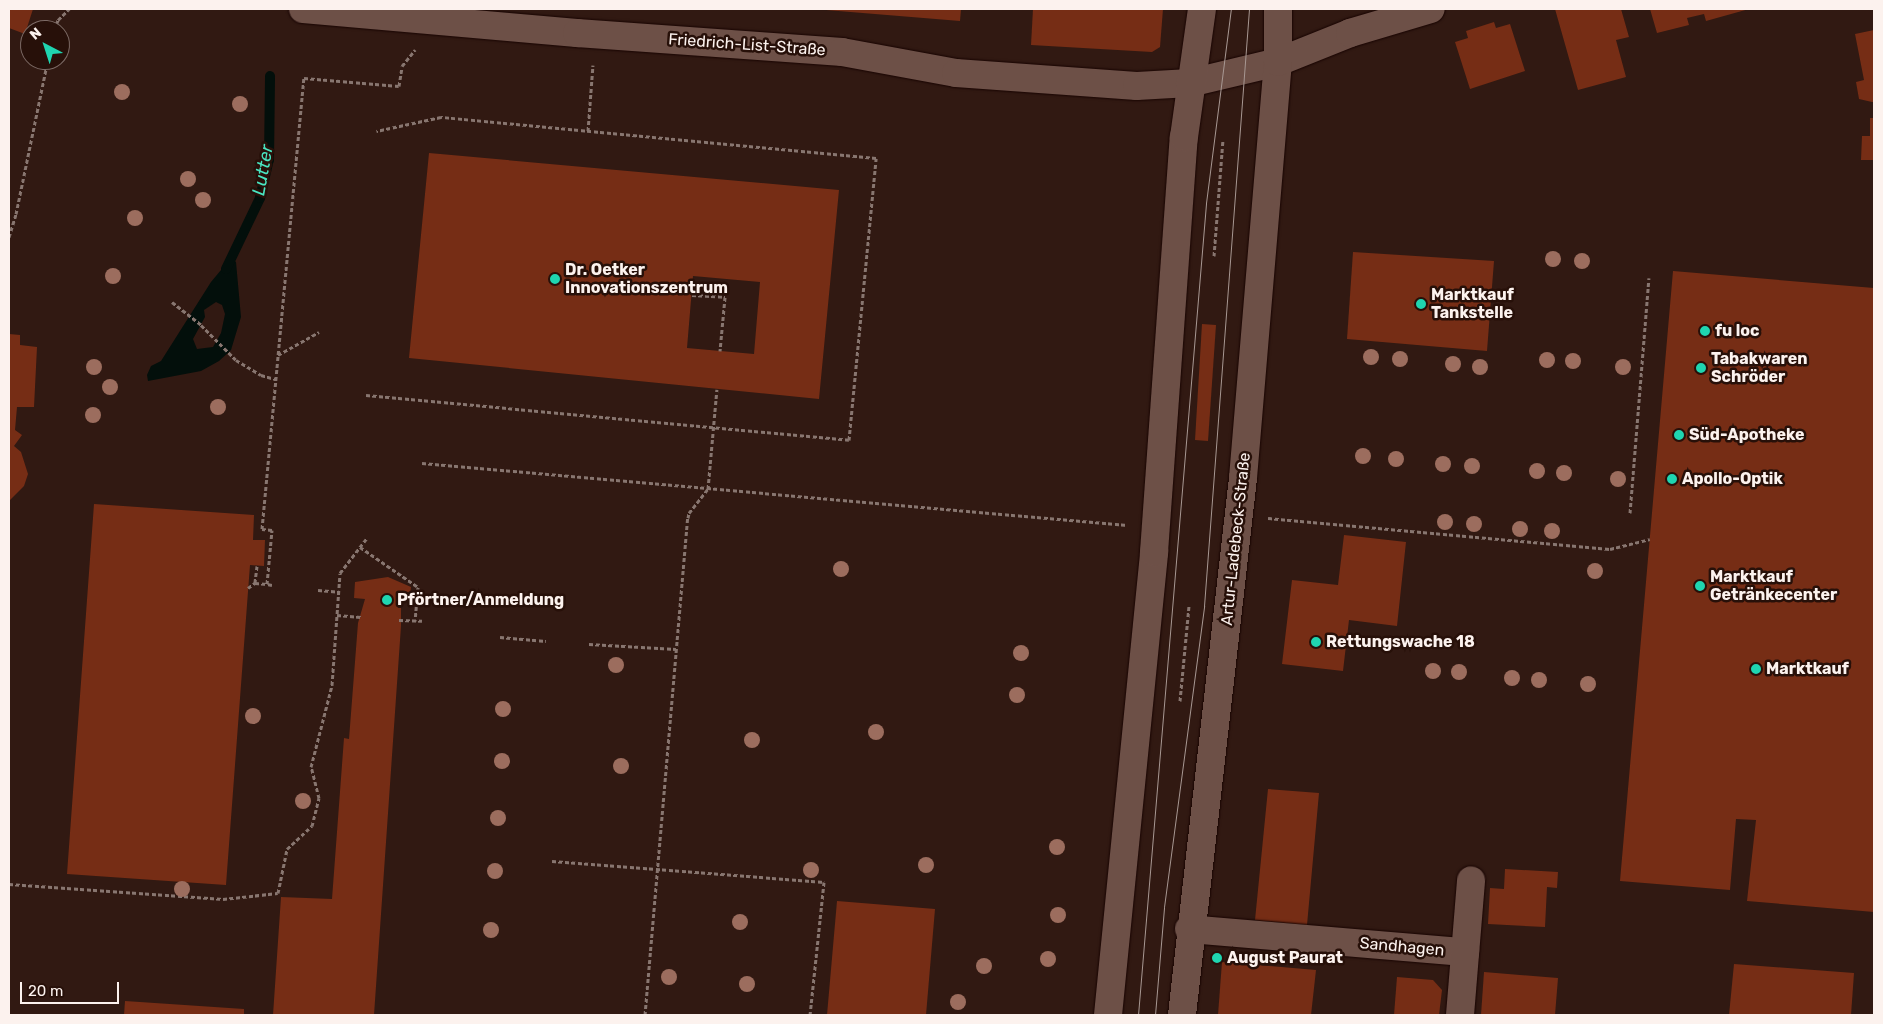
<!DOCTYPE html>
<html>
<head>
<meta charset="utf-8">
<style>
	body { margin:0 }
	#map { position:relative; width:1883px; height:1024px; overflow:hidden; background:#311912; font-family:Rubik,sans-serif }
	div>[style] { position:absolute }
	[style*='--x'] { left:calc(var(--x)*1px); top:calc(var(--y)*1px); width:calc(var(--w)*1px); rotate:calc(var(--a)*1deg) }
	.water>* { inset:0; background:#030f0b }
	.stream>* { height:10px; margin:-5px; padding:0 5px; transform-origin:5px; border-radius:5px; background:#030f0b }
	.building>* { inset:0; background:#762d15 }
	.path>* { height:3px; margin-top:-1.5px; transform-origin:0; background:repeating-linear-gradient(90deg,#887670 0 4px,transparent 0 6.5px) }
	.roads { filter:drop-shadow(0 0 1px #180401) drop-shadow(0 0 1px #180401) }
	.minor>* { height:28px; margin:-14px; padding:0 14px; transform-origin:14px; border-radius:14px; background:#6d5047 }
	.tertiary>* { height:28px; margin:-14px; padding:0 14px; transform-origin:14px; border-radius:14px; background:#6d5047 }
	.tram>* { height:1px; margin:-0.5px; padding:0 0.5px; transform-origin:0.5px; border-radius:0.5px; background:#a89893 }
	.trees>* { width:16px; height:16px; margin:-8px; border-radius:50%; background:#9c6d5e }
	.dots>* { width:14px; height:14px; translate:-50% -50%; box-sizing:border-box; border:2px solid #271009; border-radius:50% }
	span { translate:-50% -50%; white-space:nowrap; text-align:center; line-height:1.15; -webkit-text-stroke:5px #271009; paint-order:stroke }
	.street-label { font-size:16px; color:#fcf2ee }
	.poi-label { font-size:16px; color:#fcf2ee; font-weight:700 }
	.left { translate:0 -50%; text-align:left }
	.water-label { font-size:18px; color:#49e5c1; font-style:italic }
	.frame { position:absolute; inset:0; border:10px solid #fcf2ee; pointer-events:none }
	.north { position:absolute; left:20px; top:20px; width:50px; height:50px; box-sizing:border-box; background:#271009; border:1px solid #7c6a65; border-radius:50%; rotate:320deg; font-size:14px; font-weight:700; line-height:20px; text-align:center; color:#fcf2ee }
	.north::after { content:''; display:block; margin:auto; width:18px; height:22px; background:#1fd5b0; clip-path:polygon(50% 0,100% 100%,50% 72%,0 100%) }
	.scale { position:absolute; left:20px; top:982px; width:99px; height:22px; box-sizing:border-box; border:2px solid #fcf2ee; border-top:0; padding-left:6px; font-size:15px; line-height:18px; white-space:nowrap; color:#fcf2ee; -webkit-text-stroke:4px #271009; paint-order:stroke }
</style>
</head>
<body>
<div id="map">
	<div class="water">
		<div style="clip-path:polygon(evenodd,231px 258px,236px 262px,241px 317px,231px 350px,219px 361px,201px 371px,148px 381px,147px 375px,151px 366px,161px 361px,211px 282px,231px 258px,216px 302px,222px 305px,225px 314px,221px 333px,213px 347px,197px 349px,193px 339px,205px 317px,204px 310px,216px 302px)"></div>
	</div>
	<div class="stream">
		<div style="--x:226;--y:269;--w:79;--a:-64.4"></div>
		<div style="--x:260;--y:198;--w:39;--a:-77"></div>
		<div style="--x:269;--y:160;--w:84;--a:-89.3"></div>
	</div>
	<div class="building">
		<div style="clip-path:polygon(9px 9px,33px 9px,25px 34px,9px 28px)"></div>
		<div style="clip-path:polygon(814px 9px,961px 9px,960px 21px)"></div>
		<div style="clip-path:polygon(1033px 9px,1163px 9px,1160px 47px,1152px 52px,1031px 45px)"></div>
		<div style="clip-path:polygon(1555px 9px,1621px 9px,1629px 37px,1616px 40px,1626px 77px,1578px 90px)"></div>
		<div style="clip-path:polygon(1650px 9px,1749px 9px,1706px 21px,1704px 14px,1687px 18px,1689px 25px,1657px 33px)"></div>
		<div style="clip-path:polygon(1494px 22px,1496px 28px,1510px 24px,1525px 71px,1470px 89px,1455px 42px,1468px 38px,1466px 31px)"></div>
		<div style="clip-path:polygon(1874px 30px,1874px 102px,1872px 102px,1859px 99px,1856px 82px,1864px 80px,1855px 34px)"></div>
		<div style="clip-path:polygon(1870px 118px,1874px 118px,1874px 160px,1861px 160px,1862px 136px,1870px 136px)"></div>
		<div style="clip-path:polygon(evenodd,429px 153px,839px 190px,819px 399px,409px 358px,429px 153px,693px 276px,760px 282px,754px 354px,687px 348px,693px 276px)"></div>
		<div style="clip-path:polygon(1353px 252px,1494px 261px,1487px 351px,1347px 339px)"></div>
		<div style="clip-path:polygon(1673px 271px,1874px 288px,1874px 912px,1747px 901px,1756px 820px,1736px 819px,1730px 890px,1620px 881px)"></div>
		<div style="clip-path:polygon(1202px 324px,1216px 325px,1208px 441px,1195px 440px)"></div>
		<div style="clip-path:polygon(9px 334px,20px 335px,20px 345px,37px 347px,34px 407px,17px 407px,15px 430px,22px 435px,14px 446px,21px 452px,28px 474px,24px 486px,9px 501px)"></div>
		<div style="clip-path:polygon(94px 504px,254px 515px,253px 540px,265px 540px,264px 566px,250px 565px,226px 885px,67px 874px)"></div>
		<div style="clip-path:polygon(1344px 535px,1406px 542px,1397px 626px,1349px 620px,1343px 671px,1282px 664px,1292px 580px,1338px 585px)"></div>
		<div style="clip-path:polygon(388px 577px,411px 587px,409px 602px,399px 601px,398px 608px,401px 608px,401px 626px,374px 1015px,273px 1015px,281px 897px,332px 899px,344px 738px,349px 739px,358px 623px,365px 599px,354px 598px,355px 582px)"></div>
		<div style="clip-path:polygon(1268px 789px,1319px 793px,1307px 925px,1255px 920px)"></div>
		<div style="clip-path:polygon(1505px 869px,1558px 872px,1557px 888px,1547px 887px,1545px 927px,1488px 924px,1490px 888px,1504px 889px)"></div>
		<div style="clip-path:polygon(837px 901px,935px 909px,926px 1015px,827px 1015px)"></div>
		<div style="clip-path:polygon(1222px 962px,1316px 970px,1311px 1015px,1218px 1015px)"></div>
		<div style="clip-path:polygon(1734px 964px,1854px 973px,1851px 1015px,1729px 1015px)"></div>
		<div style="clip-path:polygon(1484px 972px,1558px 978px,1555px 1015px,1481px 1015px)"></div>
		<div style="clip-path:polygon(1397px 977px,1433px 980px,1442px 990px,1439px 1015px,1394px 1015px)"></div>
		<div style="clip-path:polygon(125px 1001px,244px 1009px,244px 1015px,124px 1015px)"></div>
	</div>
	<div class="path">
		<div style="--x:54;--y:30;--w:11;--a:-68"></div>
		<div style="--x:58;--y:20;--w:16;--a:-45"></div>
		<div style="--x:588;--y:131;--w:66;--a:-85.7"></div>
		<div style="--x:9;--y:237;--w:24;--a:-73"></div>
		<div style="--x:16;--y:214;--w:157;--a:-78.3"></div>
		<div style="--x:1214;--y:256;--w:116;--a:-85.6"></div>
		<div style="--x:692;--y:295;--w:33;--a:3"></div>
		<div style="--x:725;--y:297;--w:54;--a:95.3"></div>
		<div style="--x:172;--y:302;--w:37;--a:38"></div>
		<div style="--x:201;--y:325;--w:49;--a:45"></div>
		<div style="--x:236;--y:360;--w:29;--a:31"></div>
		<div style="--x:261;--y:375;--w:15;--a:16"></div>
		<div style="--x:278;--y:355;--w:47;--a:-29.3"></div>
		<div style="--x:366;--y:395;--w:485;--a:5.3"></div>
		<div style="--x:849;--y:440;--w:283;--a:-84.5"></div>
		<div style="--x:876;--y:158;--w:437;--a:-174.6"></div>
		<div style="--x:441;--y:117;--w:66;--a:167.7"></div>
		<div style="--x:422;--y:463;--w:708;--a:5.03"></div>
		<div style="--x:1630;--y:513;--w:236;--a:-85.4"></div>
		<div style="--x:1268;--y:518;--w:343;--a:5.2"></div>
		<div style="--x:1610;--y:549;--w:41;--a:-14"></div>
		<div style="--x:360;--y:547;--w:70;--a:34.6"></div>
		<div style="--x:418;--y:587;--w:34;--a:95"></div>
		<div style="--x:257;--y:566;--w:17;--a:97"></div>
		<div style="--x:255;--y:583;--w:12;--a:5"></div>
		<div style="--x:272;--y:585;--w:5;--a:-169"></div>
		<div style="--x:267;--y:584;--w:54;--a:-84.7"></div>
		<div style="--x:272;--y:530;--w:10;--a:-174"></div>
		<div style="--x:262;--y:529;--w:453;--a:-84.7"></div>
		<div style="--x:304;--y:78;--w:95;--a:4.8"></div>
		<div style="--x:399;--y:86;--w:20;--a:-81"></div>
		<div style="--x:402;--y:66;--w:21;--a:-51"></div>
		<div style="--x:248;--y:588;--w:9;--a:-36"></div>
		<div style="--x:318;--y:590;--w:21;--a:5"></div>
		<div style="--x:337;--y:615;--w:24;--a:5"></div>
		<div style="--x:399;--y:620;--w:23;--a:2"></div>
		<div style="--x:500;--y:637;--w:46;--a:5"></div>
		<div style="--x:589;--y:644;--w:87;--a:3.3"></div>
		<div style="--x:1180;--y:701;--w:95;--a:-84.6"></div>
		<div style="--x:552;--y:861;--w:273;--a:4.4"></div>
		<div style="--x:824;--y:882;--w:134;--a:96"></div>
		<div style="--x:9;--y:884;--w:215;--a:4"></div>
		<div style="--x:223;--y:899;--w:55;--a:-6.2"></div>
		<div style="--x:278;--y:893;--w:45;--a:-78.4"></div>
		<div style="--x:287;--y:849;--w:34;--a:-43"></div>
		<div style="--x:312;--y:826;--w:29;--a:-76"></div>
		<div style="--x:319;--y:798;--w:32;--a:-104"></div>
		<div style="--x:311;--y:767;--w:85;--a:-75.6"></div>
		<div style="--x:332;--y:685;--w:112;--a:-85.9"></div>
		<div style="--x:340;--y:573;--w:44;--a:-52.4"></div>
		<div style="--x:645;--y:1015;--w:499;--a:-85.1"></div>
		<div style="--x:688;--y:518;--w:5;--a:-79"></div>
		<div style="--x:689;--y:513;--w:31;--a:-52"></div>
		<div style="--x:708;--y:489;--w:100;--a:-84.9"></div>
	</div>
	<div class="roads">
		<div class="minor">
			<div style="--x:303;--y:9;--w:275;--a:5"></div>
			<div style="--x:577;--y:33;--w:266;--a:4.1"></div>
			<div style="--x:842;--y:52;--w:116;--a:10.4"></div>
			<div style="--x:956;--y:73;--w:181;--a:4.1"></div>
			<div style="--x:1137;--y:86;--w:53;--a:-3.2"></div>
			<div style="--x:1190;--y:83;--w:90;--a:-13.4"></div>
			<div style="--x:1278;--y:62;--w:78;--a:-21.9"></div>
			<div style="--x:1350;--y:33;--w:84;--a:-16.5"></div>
			<div style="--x:1189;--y:929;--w:277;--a:4.8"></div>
			<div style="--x:1460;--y:1015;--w:135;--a:-85.3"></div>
		</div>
		<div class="tertiary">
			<div style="--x:1108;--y:1015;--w:465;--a:-84.3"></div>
			<div style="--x:1154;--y:552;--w:416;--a:-85.9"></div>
			<div style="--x:1184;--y:137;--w:129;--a:-82"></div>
			<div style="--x:1182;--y:1015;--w:540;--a:-83.52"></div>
			<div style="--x:1243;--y:478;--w:417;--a:-85.2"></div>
			<div style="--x:1278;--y:62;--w:53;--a:-90"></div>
		</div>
	</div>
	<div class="tram">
		<div style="--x:1138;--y:1015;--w:815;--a:-85.21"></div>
		<div style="--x:1206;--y:203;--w:196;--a:-82.7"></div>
		<div style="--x:1155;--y:1015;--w:108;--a:-85.2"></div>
		<div style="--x:1164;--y:907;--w:304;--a:-82.4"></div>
		<div style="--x:1204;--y:606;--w:599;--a:-85.69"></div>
	</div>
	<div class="trees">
		<div style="left:122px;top:92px"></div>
		<div style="left:240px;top:104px"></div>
		<div style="left:188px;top:179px"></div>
		<div style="left:203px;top:200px"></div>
		<div style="left:135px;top:218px"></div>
		<div style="left:1553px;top:259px"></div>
		<div style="left:1582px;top:261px"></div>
		<div style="left:113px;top:276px"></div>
		<div style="left:1371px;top:357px"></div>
		<div style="left:1400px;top:359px"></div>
		<div style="left:1547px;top:360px"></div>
		<div style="left:1573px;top:361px"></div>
		<div style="left:1453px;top:364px"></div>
		<div style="left:94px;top:367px"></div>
		<div style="left:1480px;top:367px"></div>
		<div style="left:1623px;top:367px"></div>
		<div style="left:110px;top:387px"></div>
		<div style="left:218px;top:407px"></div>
		<div style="left:93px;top:415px"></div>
		<div style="left:1363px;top:456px"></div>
		<div style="left:1396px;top:459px"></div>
		<div style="left:1443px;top:464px"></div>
		<div style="left:1472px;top:466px"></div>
		<div style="left:1537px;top:471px"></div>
		<div style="left:1564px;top:473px"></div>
		<div style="left:1618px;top:479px"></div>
		<div style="left:1445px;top:522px"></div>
		<div style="left:1474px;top:524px"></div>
		<div style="left:1520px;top:529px"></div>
		<div style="left:1552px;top:531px"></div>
		<div style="left:841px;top:569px"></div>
		<div style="left:1595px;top:571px"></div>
		<div style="left:1021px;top:653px"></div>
		<div style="left:616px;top:665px"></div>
		<div style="left:1433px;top:671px"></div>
		<div style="left:1459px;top:672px"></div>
		<div style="left:1512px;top:678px"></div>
		<div style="left:1539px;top:680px"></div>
		<div style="left:1588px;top:684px"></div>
		<div style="left:1017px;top:695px"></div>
		<div style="left:503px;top:709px"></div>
		<div style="left:253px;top:716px"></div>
		<div style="left:876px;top:732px"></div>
		<div style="left:752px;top:740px"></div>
		<div style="left:502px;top:761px"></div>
		<div style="left:621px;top:766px"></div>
		<div style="left:303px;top:801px"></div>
		<div style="left:498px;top:818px"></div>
		<div style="left:1057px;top:847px"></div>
		<div style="left:926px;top:865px"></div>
		<div style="left:811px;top:870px"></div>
		<div style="left:495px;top:871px"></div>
		<div style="left:182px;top:889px"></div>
		<div style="left:1058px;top:915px"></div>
		<div style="left:740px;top:922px"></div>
		<div style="left:491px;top:930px"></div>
		<div style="left:1048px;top:959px"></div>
		<div style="left:984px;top:966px"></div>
		<div style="left:669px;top:977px"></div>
		<div style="left:747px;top:984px"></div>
		<div style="left:958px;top:1002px"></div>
	</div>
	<div class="dots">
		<div style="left:555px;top:279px;background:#1fd5b0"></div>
		<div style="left:1421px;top:304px;background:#1fd5b0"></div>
		<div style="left:1705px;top:331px;background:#1fd5b0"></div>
		<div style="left:1701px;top:368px;background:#1fd5b0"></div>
		<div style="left:1679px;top:435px;background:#1fd5b0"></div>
		<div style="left:1672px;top:479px;background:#1fd5b0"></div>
		<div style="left:1700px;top:586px;background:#1fd5b0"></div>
		<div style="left:387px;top:600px;background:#1fd5b0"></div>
		<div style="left:1316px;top:642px;background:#1fd5b0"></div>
		<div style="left:1756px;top:669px;background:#1fd5b0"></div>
		<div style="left:1217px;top:958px;background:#1fd5b0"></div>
	</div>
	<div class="street-label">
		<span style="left:747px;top:45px;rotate:4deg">Friedrich-List-Straße</span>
		<span style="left:1236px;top:539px;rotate:-84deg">Artur-Ladebeck-Straße</span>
		<span style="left:1402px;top:947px;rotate:5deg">Sandhagen</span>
	</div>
	<div class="poi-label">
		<span class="left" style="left:565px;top:279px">Dr. Oetker<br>Innovationszentrum</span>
		<span class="left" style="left:1431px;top:304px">Marktkauf<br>Tankstelle</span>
		<span class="left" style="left:1715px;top:331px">fu loc</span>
		<span class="left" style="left:1711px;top:368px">Tabakwaren<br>Schröder</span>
		<span class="left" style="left:1689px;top:435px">Süd-Apotheke</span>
		<span class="left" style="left:1682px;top:479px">Apollo-Optik</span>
		<span class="left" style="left:1710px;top:586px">Marktkauf<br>Getränkecenter</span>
		<span class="left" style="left:397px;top:600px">Pförtner/Anmeldung</span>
		<span class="left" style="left:1326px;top:642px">Rettungswache 18</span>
		<span class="left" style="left:1766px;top:669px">Marktkauf</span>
		<span class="left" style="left:1227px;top:958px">August Paurat</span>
	</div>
	<div class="water-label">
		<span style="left:263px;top:170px;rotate:-80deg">Lutter</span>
	</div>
	<div class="frame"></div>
	<div class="north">N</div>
	<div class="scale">20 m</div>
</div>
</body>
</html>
